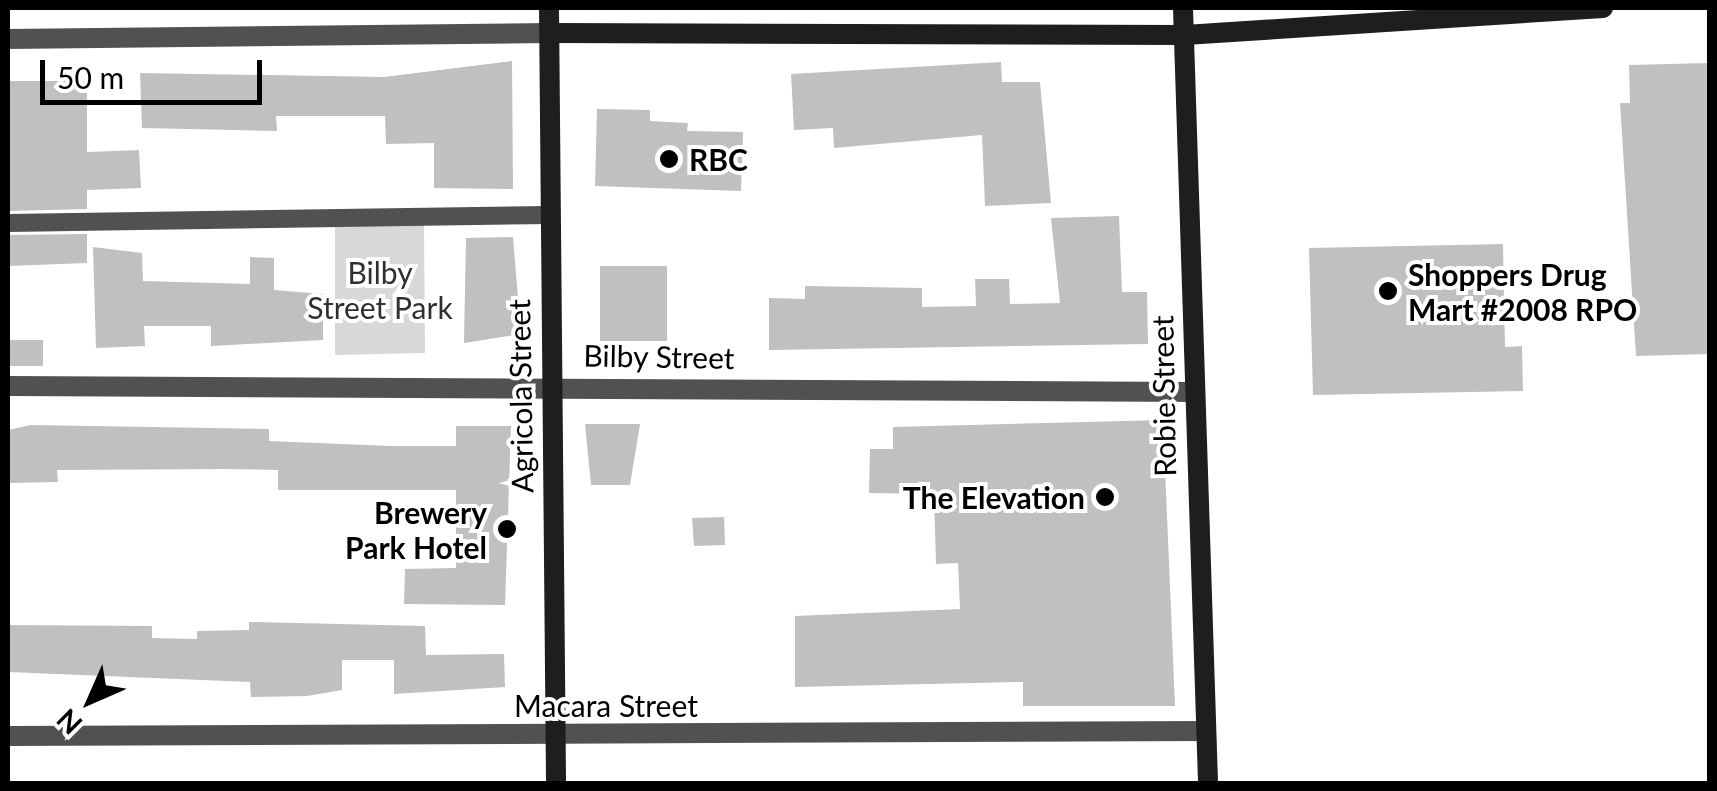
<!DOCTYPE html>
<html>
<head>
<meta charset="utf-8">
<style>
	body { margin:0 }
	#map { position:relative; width:1717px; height:791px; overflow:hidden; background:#fff; font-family:Lato,sans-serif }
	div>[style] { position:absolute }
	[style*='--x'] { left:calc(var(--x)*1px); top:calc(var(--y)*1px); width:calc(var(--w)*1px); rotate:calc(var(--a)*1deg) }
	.green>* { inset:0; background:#d8d8d8 }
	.building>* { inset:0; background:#c0c0c0 }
	.lane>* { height:18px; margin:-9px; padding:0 9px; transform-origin:9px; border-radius:9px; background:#515151 }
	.street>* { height:20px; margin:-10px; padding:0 10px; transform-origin:10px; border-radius:10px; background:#515151 }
	.secondary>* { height:20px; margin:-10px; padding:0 10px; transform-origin:10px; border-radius:10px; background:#1e1e1e }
	.dots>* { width:28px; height:28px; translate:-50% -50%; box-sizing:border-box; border:5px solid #fff; border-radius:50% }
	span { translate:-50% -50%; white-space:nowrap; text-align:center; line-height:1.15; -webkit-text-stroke:8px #fff; paint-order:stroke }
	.poi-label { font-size:30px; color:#000; font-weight:700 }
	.left { translate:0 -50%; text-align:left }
	.right { translate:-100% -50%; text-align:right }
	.park-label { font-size:30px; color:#2f2f2f }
	.street-label { font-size:30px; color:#000 }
	.frame { position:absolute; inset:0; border:10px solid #000; pointer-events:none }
	.north { position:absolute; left:40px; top:651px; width:100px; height:100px; -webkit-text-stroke:8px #fff; paint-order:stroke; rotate:225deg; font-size:28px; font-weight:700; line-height:40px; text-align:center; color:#000 }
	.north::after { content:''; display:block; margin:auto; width:35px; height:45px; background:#000; clip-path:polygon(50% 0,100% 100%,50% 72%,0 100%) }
	.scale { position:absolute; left:40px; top:60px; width:222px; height:45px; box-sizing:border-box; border:5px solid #000; border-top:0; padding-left:12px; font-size:30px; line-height:35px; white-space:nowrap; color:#000; -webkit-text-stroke:8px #fff; paint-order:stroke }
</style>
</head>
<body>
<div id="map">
	<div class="green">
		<div style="clip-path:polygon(424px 224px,425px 353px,335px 355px,335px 226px)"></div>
	</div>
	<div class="building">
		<div style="clip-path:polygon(512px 61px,513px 189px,434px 188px,434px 143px,386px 144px,385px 116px,276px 116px,277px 131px,142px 128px,140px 73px,384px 77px)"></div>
		<div style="clip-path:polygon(1001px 62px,1002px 82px,1040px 82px,1051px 203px,985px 206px,982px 135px,834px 148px,833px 128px,794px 130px,791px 74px)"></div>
		<div style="clip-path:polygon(1710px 63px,1710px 354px,1636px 356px,1620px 103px,1630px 103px,1629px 65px)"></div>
		<div style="clip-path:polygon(8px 81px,87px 81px,87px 152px,139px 150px,141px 188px,87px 190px,87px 209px,8px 211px)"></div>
		<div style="clip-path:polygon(597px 109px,650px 110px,650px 121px,688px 123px,687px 131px,743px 132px,741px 191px,595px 186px)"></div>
		<div style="clip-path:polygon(1119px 216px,1122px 292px,1147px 292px,1148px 344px,769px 350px,769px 298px,805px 299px,805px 286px,922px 288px,922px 307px,976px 306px,975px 279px,1009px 279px,1010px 304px,1060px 303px,1051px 218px)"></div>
		<div style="clip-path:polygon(87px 234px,87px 263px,8px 266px,8px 235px)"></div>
		<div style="clip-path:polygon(513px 237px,521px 334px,464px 343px,466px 238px)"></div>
		<div style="clip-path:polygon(1503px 244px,1505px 347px,1522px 346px,1523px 391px,1313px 395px,1309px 248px)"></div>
		<div style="clip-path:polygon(93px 247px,142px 253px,143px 281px,250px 284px,250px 257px,274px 258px,274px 290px,323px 294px,323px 340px,211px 346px,211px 326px,144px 326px,145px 346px,96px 348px)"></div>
		<div style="clip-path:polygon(600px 266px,667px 266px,667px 341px,600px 341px)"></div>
		<div style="clip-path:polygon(8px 340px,43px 340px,43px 366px,8px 366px)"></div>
		<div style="clip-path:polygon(1163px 420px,1175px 706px,1023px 706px,1023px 682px,795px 687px,795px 616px,960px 609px,958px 563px,936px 564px,934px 494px,869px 493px,870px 449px,893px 449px,893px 427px)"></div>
		<div style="clip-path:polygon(585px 424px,640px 424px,630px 485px,591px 485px)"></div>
		<div style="clip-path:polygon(31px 425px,269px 429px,269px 441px,391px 446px,456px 446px,456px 426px,511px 426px,505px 605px,404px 604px,405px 569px,456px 568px,456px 490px,278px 490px,278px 470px,225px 469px,57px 470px,58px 482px,8px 483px,8px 430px)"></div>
		<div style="clip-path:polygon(724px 517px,725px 545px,694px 546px,692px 518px)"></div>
		<div style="clip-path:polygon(249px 622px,425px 626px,426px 655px,504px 654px,505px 687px,394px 694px,394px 660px,342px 660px,342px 690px,307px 696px,251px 697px,250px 682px,8px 672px,8px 625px,152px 626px,152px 638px,197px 639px,197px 631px,249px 630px)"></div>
	</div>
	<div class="lane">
		<div style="--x:8;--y:223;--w:541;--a:-0.85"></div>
	</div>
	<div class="street">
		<div style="--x:8;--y:39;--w:542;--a:-0.63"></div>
		<div style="--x:8;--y:386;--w:1183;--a:0.29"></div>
		<div style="--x:8;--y:736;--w:1198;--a:-0.24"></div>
	</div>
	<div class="secondary">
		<div style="--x:549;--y:8;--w:776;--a:89.48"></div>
		<div style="--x:1183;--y:8;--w:776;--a:88.15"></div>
		<div style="--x:550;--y:33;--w:635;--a:0.18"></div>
		<div style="--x:1185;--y:35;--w:419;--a:-3.7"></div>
	</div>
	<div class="dots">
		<div style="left:669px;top:159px;background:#000"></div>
		<div style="left:1388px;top:291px;background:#000"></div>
		<div style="left:1105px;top:497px;background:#000"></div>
		<div style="left:507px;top:529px;background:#000"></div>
	</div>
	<div class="poi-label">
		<span class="left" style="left:689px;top:159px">RBC</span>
		<span class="left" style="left:1408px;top:291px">Shoppers Drug<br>Mart #2008 RPO</span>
		<span class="right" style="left:1085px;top:497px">The Elevation</span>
		<span class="right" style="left:487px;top:529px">Brewery<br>Park Hotel</span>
	</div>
	<div class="park-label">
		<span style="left:380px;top:289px">Bilby<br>Street Park</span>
	</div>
	<div class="street-label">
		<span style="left:659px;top:356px;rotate:1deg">Bilby Street</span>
		<span style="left:520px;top:396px;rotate:-91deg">Agricola Street</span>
		<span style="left:1163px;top:396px;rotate:-91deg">Robie Street</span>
		<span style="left:606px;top:705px">Macara Street</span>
	</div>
	<div class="frame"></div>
	<div class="north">N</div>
	<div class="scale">50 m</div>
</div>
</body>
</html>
